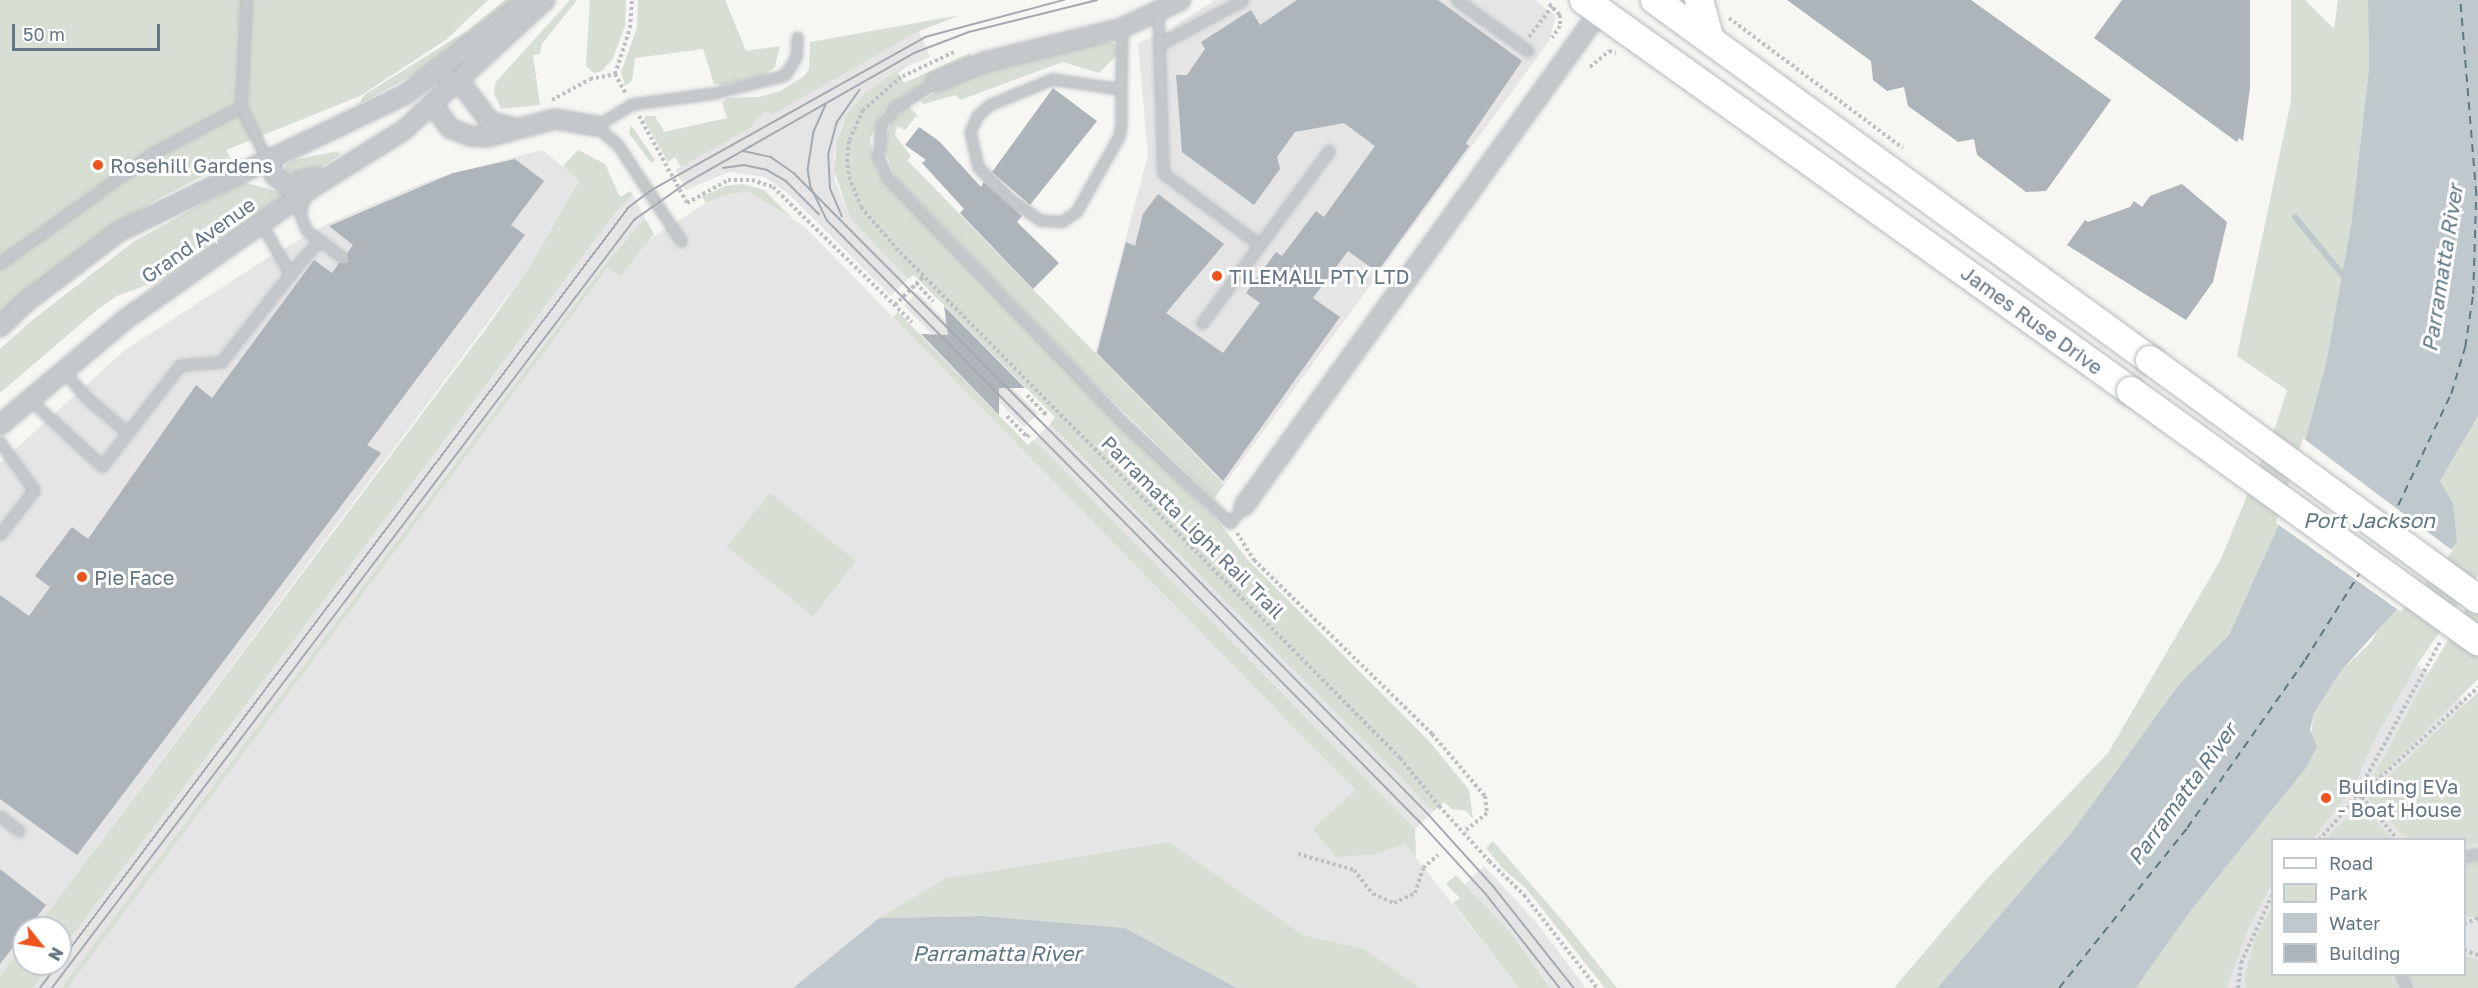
<!DOCTYPE html>
<html>
<head>
<meta charset="utf-8">
<style>
	body { margin:0 }
	#map { position:relative; width:2478px; height:988px; overflow:hidden; background:#f6f6f3; font-family:"Golos Text",sans-serif }
	div>[style] { position:absolute }
	[style*='--x'] { left:calc(var(--x)*1px); top:calc(var(--y)*1px); width:calc(var(--w)*1px); rotate:calc(var(--a)*1deg) }
	.built>* { inset:0; background:#e4e5e4 }
	.green>* { inset:0; background:#d7ded3 }
	.water>* { inset:0; background:#bec8cd }
	.pier>* { inset:0; background:#f6f6f3 }
	.stream>* { height:6px; margin:-3px; padding:0 3px; transform-origin:3px; border-radius:3px; background:#bec8cd }
	.ferry>* { height:1.5px; margin-top:-0.75px; transform-origin:0; background:repeating-linear-gradient(90deg,#5f7782 0 8px,transparent 0 14px) }
	.building>* { inset:0; background:#adb4ba }
	.path>* { height:4px; margin-top:-2px; transform-origin:0; background:repeating-linear-gradient(90deg,#bdc0c2 0 3px,transparent 0 6px) }
	.roads { filter:drop-shadow(0 0 2px #b7bbbf) drop-shadow(0 0 2px #b7bbbf) }
	.service>* { height:9px; margin:-4.5px; padding:0 4.5px; transform-origin:4.5px; border-radius:4.5px; background:#c4c8cb }
	.minor>* { height:18px; margin:-9px; padding:0 9px; transform-origin:9px; border-radius:9px; background:#c4c8cb }
	.primary>* { height:28px; margin:-14px; padding:0 14px; transform-origin:14px; border-radius:14px; background:#fff }
	.tram>* { height:1.5px; margin:-0.75px; padding:0 0.75px; transform-origin:0.75px; border-radius:0.75px; background:#a4aab0 }
	.path-bridge>* { height:4px; margin-top:-2px; transform-origin:0; background:repeating-linear-gradient(90deg,#bdc0c2 0 3px,transparent 0 6px) }
	.bridges { filter:drop-shadow(0 0 2px #b7bbbf) drop-shadow(0 0 2px #b7bbbf) }
	.primary-bridge>* { height:28px; margin:-14px; padding:0 14px; transform-origin:14px; border-radius:14px; background:#fff }
	.dots>* { width:16px; height:16px; translate:-50% -50%; box-sizing:border-box; border:3px solid #fff; border-radius:50% }
	span { translate:-50% -50%; white-space:nowrap; text-align:center; line-height:1.15; -webkit-text-stroke:6px #fff; paint-order:stroke }
	.poi-label { font-size:20px; color:#647585 }
	.left { translate:0 -50%; text-align:left }
	.street-label { font-size:20px; color:#647585 }
	.water-label { font-size:21px; color:#5f7782; font-style:italic }
	.legend { position:absolute; left:2271px; top:838px; width:195px; height:138px; box-sizing:border-box; background:#fff; border:2px solid #c1c8ce; margin:0; padding:8px 10px; list-style:none; font-size:18px; color:#647585 }
	.legend li { display:flex; align-items:center; gap:12px; height:30px }
	.legend b { width:30px; border:2px solid #c1c8ce }
	.north { position:absolute; left:12px; top:916px; width:60px; height:60px; box-sizing:border-box; background:#fff; border:2px solid #c1c8ce; border-radius:50%; rotate:120deg; font-size:16px; font-weight:700; line-height:24px; text-align:center; color:#647585 }
	.north::after { content:''; display:block; margin:auto; width:21px; height:27px; background:#ec531d; clip-path:polygon(50% 0,100% 100%,50% 72%,0 100%) }
	.scale { position:absolute; left:12px; top:24px; width:148px; height:27px; box-sizing:border-box; border:3px solid #647585; border-top:0; padding-left:8px; font-size:18px; line-height:21px; white-space:nowrap; color:#647585; -webkit-text-stroke:4px #fff; paint-order:stroke }
</style>
</head>
<body>
<div id="map">
	<div class="built">
		<div style="clip-path:polygon(1215px 0,1534px 0,1556px 16px,1549px 41px,1224px 485px,1095px 353px,1148px 155px,1138px 43px,1165px 32px)"></div>
		<div style="clip-path:polygon(919px 31px,930px 57px,906px 67px,857px 101px,841px 128px,834px 156px,835px 180px,850px 218px,908px 279px,891px 296px,790px 195px,765px 177px,729px 172px,686px 190px,675px 170px,755px 125px,753px 121px,767px 111px,772px 115px)"></div>
		<div style="clip-path:polygon(542px 150px,579px 179px,530px 266px,36px 928px,24px 928px,24px 944px,0 976px,0 463px,125px 350px,266px 259px,329px 223px,430px 180px)"></div>
		<div style="clip-path:polygon(748px 192px,804px 226px,1355px 790px,1313px 829px,1376px 854px,1405px 844px,1519px 988px,1421px 988px,1364px 949px,1303px 935px,1169px 842px,946px 878px,879px 918px,793px 988px,68px 988px,607px 267px,706px 203px,728px 194px)"></div>
		<div style="clip-path:polygon(633px 195px,645px 218px,604px 266px,61px 988px,33px 988px,51px 964px,60px 964px,60px 952px,614px 214px)"></div>
		<div style="clip-path:polygon(917px 292px,1038px 414px,1024px 427px,904px 306px)"></div>
		<div style="clip-path:polygon(1050px 424px,1427px 803px,1434px 811px,1415px 829px,1034px 440px)"></div>
		<div style="clip-path:polygon(2417px 665px,2478px 713px,2478px 988px,2211px 988px,2272px 860px,2272px 974px,2464px 974px,2464px 840px,2290px 839px)"></div>
		<div style="clip-path:polygon(1484px 866px,1535px 921px,1586px 988px,1550px 988px,1510px 932px,1465px 884px)"></div>
	</div>
	<div class="green">
		<div style="clip-path:polygon(0 0,488px 0,447px 39px,360px 96px,226px 150px,232px 161px,154px 201px,89px 243px,0 314px)"></div>
		<div style="clip-path:polygon(505px 0,517px 0,415px 74px,359px 104px,364px 95px,468px 30px)"></div>
		<div style="clip-path:polygon(570px 0,577px 0,542px 44px,540px 54px,533px 55px,540px 105px,501px 109px,494px 93px,495px 83px)"></div>
		<div style="clip-path:polygon(590px 0,626px 0,625px 26px,613px 58px,602px 71px,594px 73px,586px 66px)"></div>
		<div style="clip-path:polygon(638px 0,725px 0,746px 51px,780px 46px,775px 67px,762px 76px,722px 85px,714px 84px,703px 49px,635px 58px,632px 81px,625px 86px,621px 72px,637px 28px)"></div>
		<div style="clip-path:polygon(2291px 0,2305px 0,2334px 29px,2338px 0,2368px 0,2369px 68px,2351px 225px,2326px 363px,2288px 504px,2229px 635px,2180px 683px,2072px 832px,1937px 988px,1894px 988px,1984px 882px,2108px 753px,2221px 559px,2277px 422px,2287px 390px,2237px 356px,2291px 101px)"></div>
		<div style="clip-path:polygon(961px 15px,919px 31px,772px 115px,766px 111px,754px 121px,755px 125px,681px 167px,675px 157px,668px 162px,644px 120px,645px 116px,655px 116px,664px 132px,727px 118px,722px 103px,727px 98px,758px 97px,780px 91px,804px 76px,809px 69px,810px 42px)"></div>
		<div style="clip-path:polygon(1112px 42px,1118px 48px,1116px 56px,1099px 73px,1063px 62px,960px 100px,956px 95px,923px 104px,921px 101px,967px 74px,1076px 45px)"></div>
		<div style="clip-path:polygon(970px 53px,973px 58px,904px 95px,883px 111px,870px 139px,877px 171px,1222px 526px,1247px 559px,1430px 742px,1469px 790px,1473px 819px,1466px 811px,1452px 809px,1444px 802px,1434px 811px,1050px 424px,1055px 417px,914px 275px,908px 279px,850px 218px,834px 170px,837px 141px,848px 113px,866px 92px,905px 66px,898px 73px,904px 83px)"></div>
		<div style="clip-path:polygon(908px 105px,917px 115px,905px 130px,897px 126px,895px 135px,911px 156px,907px 160px,1224px 485px,1214px 499px,1080px 369px,896px 178px,883px 147px,892px 120px)"></div>
		<div style="clip-path:polygon(631px 125px,655px 160px,651px 163px,629px 133px)"></div>
		<div style="clip-path:polygon(578px 150px,605px 164px,620px 197px,630px 191px,633px 195px,614px 214px,60px 952px,60px 928px,36px 928px,485px 330px,530px 266px,579px 180px,563px 166px)"></div>
		<div style="clip-path:polygon(338px 151px,340px 155px,308px 176px,285px 171px,286px 165px,294px 160px)"></div>
		<div style="clip-path:polygon(242px 182px,289px 194px,166px 278px,117px 296px,98px 309px,0 393px,0 349px,30px 322px,133px 242px)"></div>
		<div style="clip-path:polygon(743px 184px,764px 190px,792px 218px,748px 192px,728px 194px,706px 203px,702px 197px,725px 186px)"></div>
		<div style="clip-path:polygon(645px 218px,654px 234px,620px 276px,607px 268px,68px 988px,61px 988px,604px 266px)"></div>
		<div style="clip-path:polygon(898px 312px,1028px 445px,1034px 440px,1415px 829px,1416px 858px,1405px 844px,1376px 854px,1336px 857px,1313px 829px,1355px 790px,893px 317px)"></div>
		<div style="clip-path:polygon(2478px 416px,2478px 575px,2417px 665px,2374px 740px,2355px 785px,2313px 839px,2272px 840px,2272px 884px,2248px 928px,2227px 988px,2136px 988px,2189px 913px,2306px 768px,2314px 713px,2341px 671px,2371px 642px,2453px 503px,2440px 481px)"></div>
		<div style="clip-path:polygon(770px 493px,856px 561px,813px 616px,727px 547px)"></div>
		<div style="clip-path:polygon(2478px 589px,2478px 679px,2367px 789px,2428px 674px)"></div>
		<div style="clip-path:polygon(2478px 692px,2478px 843px,2465px 847px,2464px 840px,2407px 839px,2367px 797px)"></div>
		<div style="clip-path:polygon(2362px 806px,2392px 839px,2326px 839px,2332px 832px)"></div>
		<div style="clip-path:polygon(1493px 841px,1569px 928px,1617px 988px,1605px 988px,1524px 886px,1504px 870px,1486px 848px)"></div>
		<div style="clip-path:polygon(1169px 842px,1303px 935px,1364px 949px,1421px 988px,1237px 988px,1125px 928px,983px 916px,879px 918px,946px 878px)"></div>
		<div style="clip-path:polygon(2478px 861px,2478px 916px,2468px 917px,2465px 913px,2465px 865px)"></div>
		<div style="clip-path:polygon(1456px 875px,1510px 932px,1550px 988px,1519px 988px,1453px 903px,1460px 898px,1446px 884px)"></div>
		<div style="clip-path:polygon(2272px 907px,2272px 974px,2389px 975px,2398px 988px,2246px 988px,2245px 977px,2255px 938px)"></div>
		<div style="clip-path:polygon(24px 944px,24px 964px,51px 964px,33px 988px,0 988px,0 976px)"></div>
		<div style="clip-path:polygon(2465px 956px,2478px 959px,2478px 988px,2417px 988px,2409px 975px,2464px 974px)"></div>
	</div>
	<div class="water">
		<div style="clip-path:polygon(2368px 0,2478px 0,2478px 416px,2440px 481px,2453px 503px,2457px 542px,2341px 671px,2314px 713px,2310px 730px,2317px 747px,2306px 768px,2189px 913px,2136px 988px,1937px 988px,2072px 832px,2180px 683px,2229px 635px,2288px 504px,2326px 363px,2351px 225px,2369px 68px)"></div>
		<div style="clip-path:polygon(983px 916px,1125px 928px,1237px 988px,793px 988px,879px 918px)"></div>
	</div>
	<div class="pier">
		<div style="clip-path:polygon(2303px 438px,2453px 551px,2401px 612px,2276px 523px)"></div>
	</div>
	<div class="stream">
		<div style="--x:2295;--y:217;--w:80;--a:50.6"></div>
	</div>
	<div class="ferry">
		<div style="--x:2392;--y:518;--w:137;--a:-64.6"></div>
		<div style="--x:2451;--y:394;--w:49;--a:-73.4"></div>
		<div style="--x:2465;--y:347;--w:54;--a:-81.4"></div>
		<div style="--x:2473;--y:294;--w:100;--a:-88.3"></div>
		<div style="--x:2476;--y:194;--w:195;--a:-94.7"></div>
		<div style="--x:2059;--y:988;--w:205;--a:-51.3"></div>
		<div style="--x:2187;--y:828;--w:205;--a:-54.9"></div>
		<div style="--x:2305;--y:660;--w:102;--a:-57.9"></div>
	</div>
	<div class="building">
		<div style="clip-path:polygon(1297px 0,1438px 0,1522px 61px,1466px 143px,1469px 146px,1377px 272px,1348px 251px,1313px 298px,1340px 317px,1223px 481px,1097px 353px,1126px 242px,1135px 246px,1143px 214px,1158px 194px,1224px 244px,1166px 313px,1223px 353px,1260px 303px,1246px 293px,1276px 252px,1282px 256px,1316px 211px,1324px 217px,1375px 146px,1344px 123px,1295px 132px,1277px 157px,1280px 169px,1254px 205px,1182px 152px,1176px 75px,1187px 75px,1205px 49px,1201px 42px,1251px 10px,1260px 25px)"></div>
		<div style="clip-path:polygon(1787px 0,1971px 0,2111px 100px,2046px 191px,2026px 192px,1977px 155px,1974px 139px,1958px 142px,1908px 106px,1904px 87px,1887px 91px,1873px 80px,1871px 61px)"></div>
		<div style="clip-path:polygon(2122px 0,2250px 0,2250px 88px,2243px 141px,2239px 138px,2237px 142px,2094px 38px)"></div>
		<div style="clip-path:polygon(1053px 88px,1097px 121px,1030px 205px,992px 172px)"></div>
		<div style="clip-path:polygon(919px 127px,939px 141px,981px 187px,984px 182px,1022px 216px,1017px 222px,1059px 263px,1033px 289px,960px 213px,964px 209px,922px 163px,926px 160px,905px 145px)"></div>
		<div style="clip-path:polygon(515px 159px,544px 181px,511px 225px,525px 235px,367px 445px,381px 453px,77px 855px,0 799px,0 595px,29px 616px,50px 587px,35px 576px,72px 527px,88px 539px,196px 385px,212px 398px,314px 260px,332px 273px,339px 263px,348px 262px,347px 253px,353px 245px,329px 226px,453px 173px)"></div>
		<div style="clip-path:polygon(2182px 184px,2227px 222px,2213px 282px,2186px 320px,2067px 245px,2085px 220px,2088px 222px,2130px 207px,2134px 201px,2142px 207px,2150px 196px)"></div>
		<div style="clip-path:polygon(944px 306px,1025px 388px,999px 388px,999px 415px,921px 334px,948px 335px)"></div>
		<div style="clip-path:polygon(0 869px,46px 905px,0 964px)"></div>
	</div>
	<div class="path">
		<div style="--x:1549;--y:4;--w:16;--a:45"></div>
		<div style="--x:1560;--y:15;--w:11;--a:90"></div>
		<div style="--x:1560;--y:26;--w:14;--a:124"></div>
		<div style="--x:1729;--y:18;--w:217;--a:36.8"></div>
		<div style="--x:1529;--y:37;--w:39;--a:-53"></div>
		<div style="--x:954;--y:52;--w:59;--a:154.7"></div>
		<div style="--x:901;--y:77;--w:50;--a:139"></div>
		<div style="--x:863;--y:110;--w:34;--a:114"></div>
		<div style="--x:849;--y:141;--w:18;--a:96"></div>
		<div style="--x:847;--y:159;--w:18;--a:84"></div>
		<div style="--x:849;--y:177;--w:32;--a:68"></div>
		<div style="--x:861;--y:207;--w:54;--a:49.5"></div>
		<div style="--x:896;--y:248;--w:717;--a:45.34"></div>
		<div style="--x:1400;--y:758;--w:62;--a:50.9"></div>
		<div style="--x:1590;--y:67;--w:25;--a:-40"></div>
		<div style="--x:1609;--y:51;--w:7;--a:16"></div>
		<div style="--x:615;--y:74;--w:23;--a:61"></div>
		<div style="--x:615;--y:74;--w:48;--a:-71.9"></div>
		<div style="--x:630;--y:28;--w:28;--a:-86"></div>
		<div style="--x:552;--y:100;--w:43;--a:-28.9"></div>
		<div style="--x:590;--y:79;--w:25;--a:-11"></div>
		<div style="--x:639;--y:116;--w:99;--a:61.1"></div>
		<div style="--x:687;--y:203;--w:47;--a:-29.3"></div>
		<div style="--x:728;--y:180;--w:24;--a:0"></div>
		<div style="--x:752;--y:180;--w:22;--a:18"></div>
		<div style="--x:773;--y:187;--w:194;--a:44.2"></div>
		<div style="--x:916;--y:283;--w:25;--a:47"></div>
		<div style="--x:895;--y:305;--w:41;--a:-45"></div>
		<div style="--x:1027;--y:395;--w:29;--a:46"></div>
		<div style="--x:1007;--y:416;--w:29;--a:46"></div>
		<div style="--x:1027;--y:437;--w:5;--a:-53"></div>
		<div style="--x:1237;--y:533;--w:32;--a:58"></div>
		<div style="--x:1254;--y:560;--w:249;--a:44.3"></div>
		<div style="--x:1432;--y:734;--w:82;--a:49.5"></div>
		<div style="--x:1485;--y:796;--w:17;--a:83"></div>
		<div style="--x:1487;--y:813;--w:28;--a:141"></div>
		<div style="--x:2362;--y:797;--w:56;--a:50.1"></div>
		<div style="--x:2354;--y:802;--w:169;--a:-42.8"></div>
		<div style="--x:2319;--y:840;--w:50;--a:-48.3"></div>
		<div style="--x:2352;--y:803;--w:183;--a:-61.3"></div>
		<div style="--x:1298;--y:854;--w:58;--a:15.9"></div>
		<div style="--x:1354;--y:870;--w:31;--a:52"></div>
		<div style="--x:1373;--y:894;--w:23;--a:23"></div>
		<div style="--x:1394;--y:903;--w:23;--a:-25"></div>
		<div style="--x:1415;--y:893;--w:26;--a:-72"></div>
		<div style="--x:1423;--y:868;--w:20;--a:-41"></div>
		<div style="--x:1489;--y:861;--w:49;--a:44.2"></div>
		<div style="--x:1524;--y:895;--w:118;--a:51.9"></div>
		<div style="--x:2464;--y:924;--w:15;--a:-23"></div>
		<div style="--x:2464;--y:950;--w:15;--a:20"></div>
		<div style="--x:2238;--y:988;--w:25;--a:-83"></div>
		<div style="--x:2241;--y:963;--w:75;--a:-65.5"></div>
	</div>
	<div class="roads">
		<div class="service">
			<div style="--x:246;--y:0;--w:107;--a:92.7"></div>
			<div style="--x:241;--y:107;--w:59;--a:63.9"></div>
			<div style="--x:1457;--y:0;--w:87;--a:35.7"></div>
			<div style="--x:1158;--y:12;--w:161;--a:88.2"></div>
			<div style="--x:1163;--y:173;--w:121;--a:36.6"></div>
			<div style="--x:1160;--y:44;--w:94;--a:-27.9"></div>
			<div style="--x:936;--y:82;--w:49;--a:148.2"></div>
			<div style="--x:894;--y:108;--w:21;--a:127"></div>
			<div style="--x:881;--y:125;--w:32;--a:95"></div>
			<div style="--x:878;--y:157;--w:23;--a:65"></div>
			<div style="--x:888;--y:178;--w:343;--a:46.1"></div>
			<div style="--x:1126;--y:425;--w:143;--a:43.3"></div>
			<div style="--x:1230;--y:523;--w:22;--a:-51"></div>
			<div style="--x:1121;--y:89;--w:70;--a:-171.8"></div>
			<div style="--x:1052;--y:79;--w:68;--a:157.6"></div>
			<div style="--x:989;--y:105;--w:16;--a:137"></div>
			<div style="--x:977;--y:116;--w:17;--a:114"></div>
			<div style="--x:970;--y:132;--w:36;--a:77"></div>
			<div style="--x:978;--y:167;--w:45;--a:45"></div>
			<div style="--x:1010;--y:199;--w:37;--a:35"></div>
			<div style="--x:1040;--y:220;--w:21;--a:5"></div>
			<div style="--x:1061;--y:222;--w:18;--a:-34"></div>
			<div style="--x:1076;--y:212;--w:87;--a:-60.5"></div>
			<div style="--x:1119;--y:136;--w:11;--a:-80"></div>
			<div style="--x:1121;--y:125;--w:36;--a:-90"></div>
			<div style="--x:1121;--y:89;--w:61;--a:-89.1"></div>
			<div style="--x:305;--y:195;--w:20;--a:105"></div>
			<div style="--x:300;--y:214;--w:17;--a:69"></div>
			<div style="--x:306;--y:230;--w:46;--a:37.1"></div>
			<div style="--x:261;--y:223;--w:59;--a:60.4"></div>
			<div style="--x:290;--y:274;--w:45;--a:-49.5"></div>
			<div style="--x:681;--y:241;--w:115;--a:-123.3"></div>
			<div style="--x:618;--y:145;--w:29;--a:-139"></div>
			<div style="--x:596;--y:126;--w:42;--a:-31.4"></div>
			<div style="--x:632;--y:104;--w:83;--a:-7.6"></div>
			<div style="--x:714;--y:93;--w:73;--a:-14.2"></div>
			<div style="--x:785;--y:75;--w:21;--a:-59"></div>
			<div style="--x:796;--y:57;--w:20;--a:-87"></div>
			<div style="--x:0;--y:263;--w:188;--a:-35.7"></div>
			<div style="--x:153;--y:153;--w:99;--a:-27.6"></div>
			<div style="--x:1202;--y:323;--w:214;--a:-53.6"></div>
			<div style="--x:62;--y:370;--w:39;--a:48"></div>
			<div style="--x:88;--y:399;--w:51;--a:40.2"></div>
			<div style="--x:29;--y:399;--w:99;--a:42.5"></div>
			<div style="--x:102;--y:466;--w:128;--a:-52.3"></div>
			<div style="--x:180;--y:365;--w:41;--a:-4.2"></div>
			<div style="--x:221;--y:362;--w:112;--a:-51.9"></div>
			<div style="--x:0;--y:442;--w:59;--a:54.7"></div>
			<div style="--x:34;--y:490;--w:56;--a:127.7"></div>
			<div style="--x:0;--y:816;--w:24;--a:38"></div>
			<div style="--x:2464;--y:857;--w:14;--a:-12"></div>
			<div style="--x:2400;--y:974;--w:16;--a:63"></div>
		</div>
		<div class="minor">
			<div style="--x:450;--y:80;--w:10;--a:11"></div>
			<div style="--x:460;--y:82;--w:50;--a:53.1"></div>
			<div style="--x:490;--y:122;--w:25;--a:14"></div>
			<div style="--x:936;--y:82;--w:52;--a:-22.6"></div>
			<div style="--x:984;--y:62;--w:142;--a:-13.8"></div>
			<div style="--x:1122;--y:28;--w:65;--a:-25.4"></div>
			<div style="--x:433;--y:105;--w:29;--a:54"></div>
			<div style="--x:450;--y:128;--w:22;--a:22"></div>
			<div style="--x:470;--y:136;--w:17;--a:3"></div>
			<div style="--x:487;--y:137;--w:70;--a:-14.8"></div>
			<div style="--x:555;--y:119;--w:42;--a:9.7"></div>
			<div style="--x:267;--y:160;--w:18;--a:63"></div>
			<div style="--x:275;--y:176;--w:15;--a:37"></div>
			<div style="--x:287;--y:185;--w:30;--a:-15"></div>
			<div style="--x:0;--y:327;--w:36;--a:-44"></div>
			<div style="--x:26;--y:302;--w:118;--a:-37.1"></div>
			<div style="--x:120;--y:231;--w:317;--a:-25.6"></div>
			<div style="--x:406;--y:94;--w:154;--a:-37.6"></div>
			<div style="--x:0;--y:425;--w:165;--a:-40.1"></div>
			<div style="--x:126;--y:319;--w:236;--a:-35.2"></div>
			<div style="--x:319;--y:183;--w:100;--a:-31.9"></div>
			<div style="--x:404;--y:130;--w:192;--a:-42.7"></div>
			<div style="--x:1244;--y:506;--w:610;--a:-54.28"></div>
		</div>
		<div class="primary">
			<div style="--x:1584;--y:0;--w:672;--a:35.56"></div>
			<div style="--x:1655;--y:0;--w:612;--a:36.03"></div>
			<div style="--x:1699;--y:0;--w:41;--a:74.6"></div>
		</div>
	</div>
	<div class="tram">
		<div style="--x:826;--y:105;--w:30;--a:114"></div>
		<div style="--x:814;--y:132;--w:37;--a:99"></div>
		<div style="--x:808;--y:169;--w:18;--a:81"></div>
		<div style="--x:811;--y:187;--w:37;--a:64"></div>
		<div style="--x:827;--y:220;--w:846;--a:45.43"></div>
		<div style="--x:1421;--y:823;--w:96;--a:47.5"></div>
		<div style="--x:1486;--y:894;--w:120;--a:51.8"></div>
		<div style="--x:743;--y:151;--w:29;--a:12"></div>
		<div style="--x:771;--y:157;--w:28;--a:35"></div>
		<div style="--x:794;--y:173;--w:511;--a:45.16"></div>
		<div style="--x:1154;--y:535;--w:392;--a:45.5"></div>
		<div style="--x:1429;--y:815;--w:97;--a:47.9"></div>
		<div style="--x:1494;--y:887;--w:129;--a:51.6"></div>
		<div style="--x:723;--y:168;--w:21;--a:-8"></div>
		<div style="--x:744;--y:165;--w:24;--a:12"></div>
		<div style="--x:767;--y:170;--w:22;--a:30"></div>
		<div style="--x:786;--y:181;--w:47;--a:45"></div>
		<div style="--x:842;--y:217;--w:30;--a:-113"></div>
		<div style="--x:830;--y:189;--w:34;--a:-93"></div>
		<div style="--x:828;--y:155;--w:34;--a:-75"></div>
		<div style="--x:837;--y:122;--w:39;--a:-55"></div>
		<div style="--x:60;--y:962;--w:945;--a:-53"></div>
		<div style="--x:629;--y:207;--w:26;--a:-37"></div>
		<div style="--x:650;--y:191;--w:315;--a:-29.2"></div>
		<div style="--x:925;--y:37;--w:144;--a:-14.9"></div>
		<div style="--x:40;--y:988;--w:30;--a:-53"></div>
		<div style="--x:52;--y:988;--w:964;--a:-52.84"></div>
		<div style="--x:634;--y:220;--w:66;--a:-35.1"></div>
		<div style="--x:688;--y:182;--w:260;--a:-29.7"></div>
		<div style="--x:914;--y:53;--w:59;--a:-20.9"></div>
		<div style="--x:969;--y:32;--w:132;--a:-14"></div>
	</div>
	<div class="path-bridge">
		<div style="--x:1439;--y:806;--w:74;--a:47.7"></div>
	</div>
	<div class="bridges">
		<div class="primary-bridge">
			<div style="--x:2150;--y:360;--w:406;--a:36.1"></div>
			<div style="--x:2131;--y:391;--w:428;--a:35.8"></div>
		</div>
	</div>
	<div class="dots">
		<div style="left:98px;top:165px;background:#ec531d"></div>
		<div style="left:1217px;top:276px;background:#ec531d"></div>
		<div style="left:82px;top:577px;background:#ec531d"></div>
		<div style="left:2326px;top:798px;background:#ec531d"></div>
	</div>
	<div class="poi-label">
		<span class="left" style="left:110px;top:165px">Rosehill Gardens</span>
		<span class="left" style="left:1229px;top:276px">TILEMALL PTY LTD</span>
		<span class="left" style="left:94px;top:577px">Pie Face</span>
		<span class="left" style="left:2338px;top:798px">Building EVa<br>- Boat House</span>
	</div>
	<div class="street-label">
		<span style="left:198px;top:240px;rotate:-35deg">Grand Avenue</span>
		<span style="left:2032px;top:320px;rotate:36deg">James Ruse Drive</span>
		<span style="left:1193px;top:527px;rotate:45deg">Parramatta Light Rail Trail</span>
	</div>
	<div class="water-label">
		<span style="left:2442px;top:268px;rotate:-81deg">Parramatta River</span>
		<span style="left:2369px;top:520px">Port Jackson</span>
		<span style="left:2182px;top:794px;rotate:-54deg">Parramatta River</span>
		<span style="left:997px;top:953px">Parramatta River</span>
	</div>
	<ul class="legend">
	<li><b style="height:8px;background:#fff"></b>Road</li>
	<li><b style="height:16px;background:#d7ded3"></b>Park</li>
	<li><b style="height:16px;background:#bec8cd"></b>Water</li>
	<li><b style="height:16px;background:#adb4ba"></b>Building</li>
	</ul>
	<div class="north">N</div>
	<div class="scale">50 m</div>
</div>
</body>
</html>
